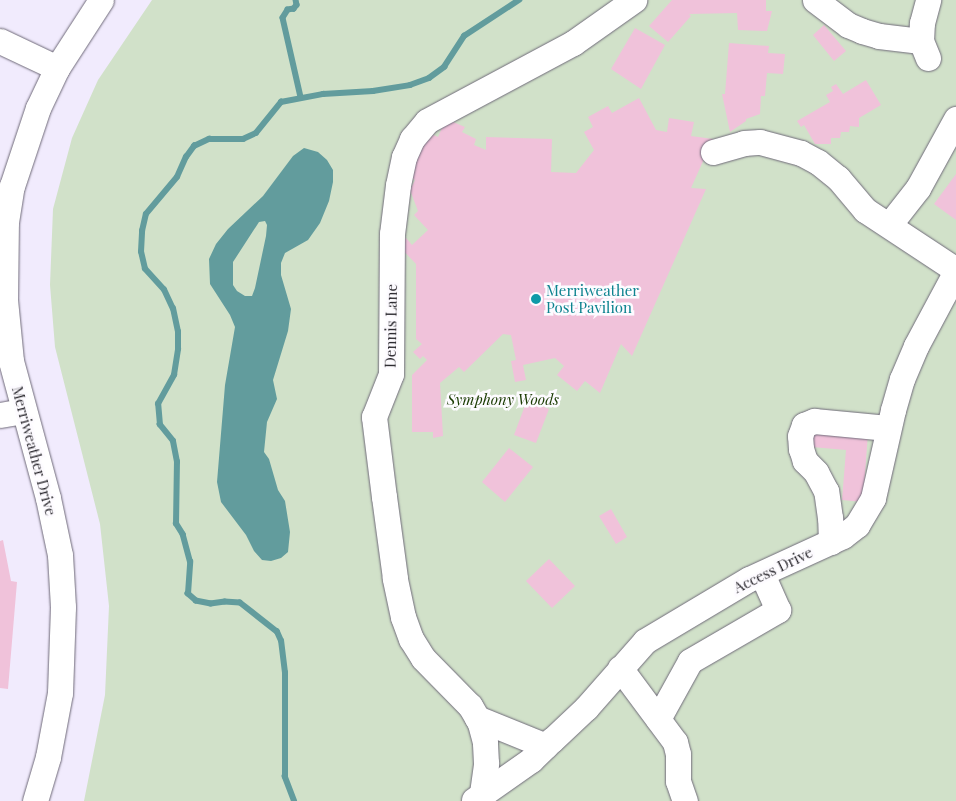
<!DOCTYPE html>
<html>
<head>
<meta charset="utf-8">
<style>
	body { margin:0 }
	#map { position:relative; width:956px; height:801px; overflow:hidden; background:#f1ebfd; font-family:"Playfair Display",serif }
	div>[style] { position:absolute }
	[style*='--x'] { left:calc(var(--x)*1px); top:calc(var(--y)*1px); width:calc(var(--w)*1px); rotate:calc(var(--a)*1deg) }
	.green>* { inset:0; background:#d1e1c9 }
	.water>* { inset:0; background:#629c9d }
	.stream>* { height:5.5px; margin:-2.75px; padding:0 2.75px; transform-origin:2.75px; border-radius:2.75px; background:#629c9d }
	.building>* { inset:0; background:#f0c2da }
	.roads { filter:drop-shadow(0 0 1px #6f6a79) drop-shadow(0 0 1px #6f6a79) }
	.minor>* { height:25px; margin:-12.5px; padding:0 12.5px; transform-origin:12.5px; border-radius:12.5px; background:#fff }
	.dots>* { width:14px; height:14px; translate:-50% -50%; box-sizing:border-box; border:2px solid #fdfbff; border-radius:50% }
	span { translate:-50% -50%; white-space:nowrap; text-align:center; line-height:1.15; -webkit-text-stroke:5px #fdfbff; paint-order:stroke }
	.culture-label { font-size:15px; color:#0d838f }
	.left { translate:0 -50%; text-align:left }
	.street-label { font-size:15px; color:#28262c }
	.park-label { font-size:15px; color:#193a00; font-style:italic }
</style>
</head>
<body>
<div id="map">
	<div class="green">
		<div style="clip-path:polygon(152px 0,956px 0,956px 801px,84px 801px,105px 695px,109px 606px,100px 524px,55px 347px,50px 285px,53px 209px,72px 138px,98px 80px)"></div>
	</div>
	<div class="water">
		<div style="clip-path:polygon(evenodd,304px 148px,318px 152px,327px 160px,333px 170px,333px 182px,329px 201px,320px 223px,308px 240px,285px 253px,281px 263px,281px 275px,291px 309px,288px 331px,273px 380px,277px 399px,267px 422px,264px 452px,269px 459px,278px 490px,285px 501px,290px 532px,288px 552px,281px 558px,271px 561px,262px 560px,254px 551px,246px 535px,221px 502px,217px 482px,225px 385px,235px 327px,230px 315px,210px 284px,209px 259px,216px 244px,228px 229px,263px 196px,293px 156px,304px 148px,265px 221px,267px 225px,266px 236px,255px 288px,252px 296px,245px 296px,237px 291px,233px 285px,233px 262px,259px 222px,265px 221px)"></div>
	</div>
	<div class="stream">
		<div style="--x:296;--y:0;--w:5;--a:79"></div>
		<div style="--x:297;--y:5;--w:5;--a:127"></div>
		<div style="--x:294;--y:9;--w:6;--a:171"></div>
		<div style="--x:288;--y:10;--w:9;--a:122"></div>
		<div style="--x:283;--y:18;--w:81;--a:77.2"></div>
		<div style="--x:294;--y:801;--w:26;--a:-111"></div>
		<div style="--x:285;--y:777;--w:104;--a:-90"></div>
		<div style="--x:285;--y:673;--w:32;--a:-97"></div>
		<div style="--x:281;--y:641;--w:10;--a:-114"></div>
		<div style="--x:277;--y:632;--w:47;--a:-141.9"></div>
		<div style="--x:240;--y:603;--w:15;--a:-176"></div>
		<div style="--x:225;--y:602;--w:14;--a:172"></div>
		<div style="--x:211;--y:604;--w:15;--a:-169"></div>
		<div style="--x:196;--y:601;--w:11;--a:-139"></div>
		<div style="--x:188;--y:594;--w:32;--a:-86"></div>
		<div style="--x:190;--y:562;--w:28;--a:-105"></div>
		<div style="--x:183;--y:535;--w:13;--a:-122"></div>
		<div style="--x:176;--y:524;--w:62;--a:-89.1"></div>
		<div style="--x:177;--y:462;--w:21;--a:-101"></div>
		<div style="--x:173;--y:441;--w:21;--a:-129"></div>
		<div style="--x:160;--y:425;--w:21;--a:-95"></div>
		<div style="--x:158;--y:404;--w:33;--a:-61"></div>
		<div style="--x:174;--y:375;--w:26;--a:-81"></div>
		<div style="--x:178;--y:349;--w:17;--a:-90"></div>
		<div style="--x:178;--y:332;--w:24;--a:-102"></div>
		<div style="--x:173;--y:309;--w:21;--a:-115"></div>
		<div style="--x:164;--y:290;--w:28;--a:-132"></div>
		<div style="--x:145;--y:269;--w:17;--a:-103"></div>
		<div style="--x:141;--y:252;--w:21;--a:-87"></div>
		<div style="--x:142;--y:231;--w:17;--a:-77"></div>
		<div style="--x:146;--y:214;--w:48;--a:-50"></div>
		<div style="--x:177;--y:177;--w:22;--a:-66"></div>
		<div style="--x:186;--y:157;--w:14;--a:-54"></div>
		<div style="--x:194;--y:146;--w:17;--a:-25"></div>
		<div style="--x:209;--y:139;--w:34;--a:0"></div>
		<div style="--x:243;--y:139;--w:14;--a:-25"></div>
		<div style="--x:256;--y:133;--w:40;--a:-51"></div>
		<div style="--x:281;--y:102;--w:43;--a:-10.8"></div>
		<div style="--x:323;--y:94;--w:50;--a:-3.4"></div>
		<div style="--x:373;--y:91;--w:37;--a:-9"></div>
		<div style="--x:410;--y:85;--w:20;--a:-20"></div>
		<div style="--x:429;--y:78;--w:19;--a:-36"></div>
		<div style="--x:444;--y:67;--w:37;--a:-57"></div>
		<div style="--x:464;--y:36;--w:66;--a:-33.2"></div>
	</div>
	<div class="building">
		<div style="clip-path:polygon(672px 0,766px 0,766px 11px,772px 11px,767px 31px,738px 30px,737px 13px,689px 14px,691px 16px,668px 42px,649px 26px)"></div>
		<div style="clip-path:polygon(824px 25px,846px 51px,834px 61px,813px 35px)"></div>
		<div style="clip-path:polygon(635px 28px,665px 45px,641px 89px,611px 69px)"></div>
		<div style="clip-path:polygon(729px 43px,769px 46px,768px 53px,785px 54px,783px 74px,767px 73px,765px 96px,761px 96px,760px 114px,746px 119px,746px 121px,730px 132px,722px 94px,725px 94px)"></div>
		<div style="clip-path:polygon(866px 80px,881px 105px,859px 118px,859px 127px,850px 126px,849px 132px,841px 132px,840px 138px,831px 138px,831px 144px,815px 144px,804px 125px,801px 127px,797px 121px,830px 102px,826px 95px,833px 91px,831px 87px,836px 84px,843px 94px)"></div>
		<div style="clip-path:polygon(639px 98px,656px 130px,667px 132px,669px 118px,694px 122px,691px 136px,713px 139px,691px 188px,706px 189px,632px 356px,621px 344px,600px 393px,585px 381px,577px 391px,557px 375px,564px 366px,555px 358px,523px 365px,526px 380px,515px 382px,511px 361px,516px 360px,511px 335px,503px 334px,464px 372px,459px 367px,440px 383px,443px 436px,433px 438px,433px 432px,412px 432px,412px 375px,427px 360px,423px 356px,420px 359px,413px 352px,422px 344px,416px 339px,416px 264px,398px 245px,406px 238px,412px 245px,428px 230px,414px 215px,418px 211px,410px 190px,415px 180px,409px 177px,429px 133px,438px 137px,446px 119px,465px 127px,462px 132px,476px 139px,474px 145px,486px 150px,486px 137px,552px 139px,551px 172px,576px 173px,594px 150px,584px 132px,593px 127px,588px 117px,608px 106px,612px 113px)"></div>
		<div style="clip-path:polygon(956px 174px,956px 220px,934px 204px)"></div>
		<div style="clip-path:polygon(527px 400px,549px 409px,536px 443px,514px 435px)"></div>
		<div style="clip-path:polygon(813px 429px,868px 433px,863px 502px,842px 500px,846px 450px,812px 447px)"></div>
		<div style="clip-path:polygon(509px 448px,533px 467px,505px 502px,482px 482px)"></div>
		<div style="clip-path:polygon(611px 509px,627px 537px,616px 544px,599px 516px)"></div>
		<div style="clip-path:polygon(3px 540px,11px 581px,17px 582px,8px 689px,0 688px,0 541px)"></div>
		<div style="clip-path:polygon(549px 559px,575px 586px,552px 608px,526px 581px)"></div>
	</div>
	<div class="roads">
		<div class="minor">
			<div style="--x:815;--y:0;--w:41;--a:37.1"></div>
			<div style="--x:848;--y:25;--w:15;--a:23"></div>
			<div style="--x:862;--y:31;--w:18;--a:16"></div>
			<div style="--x:879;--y:36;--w:42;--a:6.8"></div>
			<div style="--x:0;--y:41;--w:63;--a:25.3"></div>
			<div style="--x:928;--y:58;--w:18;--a:-112"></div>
			<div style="--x:921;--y:41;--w:18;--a:-87"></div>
			<div style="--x:922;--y:23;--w:24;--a:-75"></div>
			<div style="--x:713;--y:152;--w:32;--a:-16"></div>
			<div style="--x:744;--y:143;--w:16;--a:-4"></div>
			<div style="--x:760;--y:142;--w:42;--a:15"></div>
			<div style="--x:801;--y:153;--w:19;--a:28"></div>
			<div style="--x:818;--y:162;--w:26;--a:39"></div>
			<div style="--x:838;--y:178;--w:42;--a:49.8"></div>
			<div style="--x:865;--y:210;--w:109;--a:33.4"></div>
			<div style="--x:889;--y:225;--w:47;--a:-51.9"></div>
			<div style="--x:918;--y:188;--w:79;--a:-61.2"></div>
			<div style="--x:0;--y:415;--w:23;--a:-10"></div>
			<div style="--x:831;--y:542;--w:24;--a:-92"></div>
			<div style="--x:830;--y:518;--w:27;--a:-98"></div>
			<div style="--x:826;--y:491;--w:21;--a:-118"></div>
			<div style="--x:816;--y:472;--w:16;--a:-135"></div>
			<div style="--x:805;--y:461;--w:13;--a:-108"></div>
			<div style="--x:801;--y:449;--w:13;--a:-94"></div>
			<div style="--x:800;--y:436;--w:12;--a:-70"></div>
			<div style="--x:804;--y:425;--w:11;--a:-22"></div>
			<div style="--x:814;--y:421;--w:74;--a:5.4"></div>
			<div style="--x:620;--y:668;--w:92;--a:53.4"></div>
			<div style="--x:675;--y:742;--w:12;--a:76"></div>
			<div style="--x:678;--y:754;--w:27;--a:90"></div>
			<div style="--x:678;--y:781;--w:21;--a:71"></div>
			<div style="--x:477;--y:718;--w:74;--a:22.1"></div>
			<div style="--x:658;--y:719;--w:66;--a:-61.1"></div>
			<div style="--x:690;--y:661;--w:102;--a:-30.1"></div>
			<div style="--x:778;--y:610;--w:39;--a:-114"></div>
			<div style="--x:482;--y:793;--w:30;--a:-82"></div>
			<div style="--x:486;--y:763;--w:21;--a:-93"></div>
			<div style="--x:485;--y:742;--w:20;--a:-105"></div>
			<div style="--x:480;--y:723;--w:20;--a:-120"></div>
			<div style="--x:470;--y:706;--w:67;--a:-134.4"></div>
			<div style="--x:423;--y:658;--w:22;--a:-122"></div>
			<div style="--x:411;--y:639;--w:23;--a:-110"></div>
			<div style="--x:403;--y:617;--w:40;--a:-102"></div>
			<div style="--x:395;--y:578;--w:82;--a:-97.7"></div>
			<div style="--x:384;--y:497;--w:81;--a:-97.1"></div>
			<div style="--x:374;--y:417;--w:46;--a:-68.4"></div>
			<div style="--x:391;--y:374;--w:140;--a:-89.6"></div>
			<div style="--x:392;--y:234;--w:49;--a:-83"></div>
			<div style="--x:398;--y:185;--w:29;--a:-78"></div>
			<div style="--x:404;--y:157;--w:20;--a:-66"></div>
			<div style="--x:412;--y:139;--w:23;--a:-50"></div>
			<div style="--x:427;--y:121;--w:166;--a:-28.1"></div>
			<div style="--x:573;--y:43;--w:75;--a:-35.2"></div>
			<div style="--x:474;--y:800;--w:70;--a:-35.1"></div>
			<div style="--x:531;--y:760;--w:29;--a:-44"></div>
			<div style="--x:552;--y:740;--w:47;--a:-43.3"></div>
			<div style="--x:586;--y:708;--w:89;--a:-48.6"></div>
			<div style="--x:645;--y:641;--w:121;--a:-30.8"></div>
			<div style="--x:749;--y:579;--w:103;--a:-24.6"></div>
			<div style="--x:843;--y:536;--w:18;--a:-38"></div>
			<div style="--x:857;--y:525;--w:31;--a:-59"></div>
			<div style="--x:873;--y:498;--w:90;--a:-77.2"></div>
			<div style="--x:893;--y:410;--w:32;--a:-74"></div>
			<div style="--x:902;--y:379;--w:36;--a:-67"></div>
			<div style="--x:916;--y:346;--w:85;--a:-61.9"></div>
			<div style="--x:35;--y:801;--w:46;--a:-73.5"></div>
			<div style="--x:48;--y:757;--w:65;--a:-79.4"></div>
			<div style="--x:60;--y:693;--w:86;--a:-88"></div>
			<div style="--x:63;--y:607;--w:52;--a:-93.3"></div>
			<div style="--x:60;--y:555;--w:58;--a:-101.9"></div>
			<div style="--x:48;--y:498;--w:142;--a:-105.1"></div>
			<div style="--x:11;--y:361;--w:61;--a:-95.6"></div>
			<div style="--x:5;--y:300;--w:78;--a:-89.3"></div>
			<div style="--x:6;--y:222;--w:36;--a:-81"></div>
			<div style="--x:12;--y:186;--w:82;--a:-71.6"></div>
			<div style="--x:38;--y:108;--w:44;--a:-64.6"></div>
			<div style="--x:57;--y:68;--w:81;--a:-57.1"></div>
		</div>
	</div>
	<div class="dots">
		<div style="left:536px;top:299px;background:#0f9aa8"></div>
	</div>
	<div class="culture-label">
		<span class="left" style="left:546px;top:299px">Merriweather<br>Post Pavilion</span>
	</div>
	<div class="street-label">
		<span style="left:391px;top:326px;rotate:-89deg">Dennis Lane</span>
		<span style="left:34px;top:451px;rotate:75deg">Merriweather Drive</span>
		<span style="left:773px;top:570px;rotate:-26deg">Access Drive</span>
	</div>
	<div class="park-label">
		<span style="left:503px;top:400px">Symphony Woods</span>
	</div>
</div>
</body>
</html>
